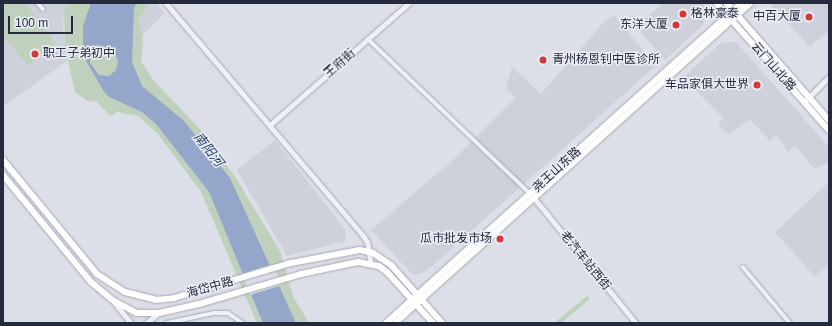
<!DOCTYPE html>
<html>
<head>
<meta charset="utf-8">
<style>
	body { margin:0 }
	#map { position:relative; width:832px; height:326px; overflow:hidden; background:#dcdfe7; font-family:Arial,"Noto Sans SC",sans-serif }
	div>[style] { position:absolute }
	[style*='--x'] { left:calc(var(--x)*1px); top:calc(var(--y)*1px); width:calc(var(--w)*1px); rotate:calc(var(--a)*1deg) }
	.built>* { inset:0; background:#ced1dc }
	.green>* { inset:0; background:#bfd1bc }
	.water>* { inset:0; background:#94a7ca }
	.pier>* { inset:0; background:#dcdfe7 }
	.roads { filter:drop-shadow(0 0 1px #a5a9b4) drop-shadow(0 0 1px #a5a9b4) }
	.minor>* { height:3.5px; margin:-1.75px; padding:0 1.75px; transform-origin:1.75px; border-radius:1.75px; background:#eff0f5 }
	.tertiary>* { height:4.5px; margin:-2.25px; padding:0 2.25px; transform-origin:2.25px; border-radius:2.25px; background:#eff0f5 }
	.secondary>* { height:5.5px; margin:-2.75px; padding:0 2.75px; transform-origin:2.75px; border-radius:2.75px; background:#fff }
	.primary>* { height:6px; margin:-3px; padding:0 3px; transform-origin:3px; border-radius:3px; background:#fff }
	.dots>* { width:11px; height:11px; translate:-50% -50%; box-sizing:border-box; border:2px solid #ebeef5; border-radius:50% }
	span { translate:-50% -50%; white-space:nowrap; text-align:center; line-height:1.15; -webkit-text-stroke:3px #ebeef5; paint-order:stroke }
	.poi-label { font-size:12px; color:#252a3e }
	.left { translate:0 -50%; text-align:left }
	.right { translate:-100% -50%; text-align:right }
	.street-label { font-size:12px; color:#252a3e }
	.water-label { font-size:13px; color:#2d4374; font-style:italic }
	.frame { position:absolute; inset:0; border:4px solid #252a3e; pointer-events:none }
	.scale { position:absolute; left:8px; top:16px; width:65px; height:18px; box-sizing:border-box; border:2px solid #252a3e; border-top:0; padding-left:5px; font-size:12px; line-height:14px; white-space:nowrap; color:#252a3e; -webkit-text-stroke:3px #ebeef5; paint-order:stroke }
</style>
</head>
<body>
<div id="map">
	<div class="built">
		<div style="clip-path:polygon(3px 3px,67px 3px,64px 10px,63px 34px,68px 60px,3px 107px)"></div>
		<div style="clip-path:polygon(149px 3px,156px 3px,165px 13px,141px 37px,139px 19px)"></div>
		<div style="clip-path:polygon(663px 3px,703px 3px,708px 15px,703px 25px,665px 60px,636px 27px)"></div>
		<div style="clip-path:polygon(769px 3px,829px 3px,829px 31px,810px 47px)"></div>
		<div style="clip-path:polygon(614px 15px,648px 56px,654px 50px,662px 60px,429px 269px,420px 274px,412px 274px,371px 230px,453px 160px,515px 98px,506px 87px,512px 67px,541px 94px,603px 23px)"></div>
		<div style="clip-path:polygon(722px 42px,736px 42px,829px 147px,829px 162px,815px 169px,795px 146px,788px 152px,776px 135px,770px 141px,750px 119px,729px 134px,718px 126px,723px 118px,683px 77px)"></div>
		<div style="clip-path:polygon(275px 140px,345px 229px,346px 241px,287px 256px,237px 170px)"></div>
		<div style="clip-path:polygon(829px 182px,829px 264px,815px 277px,775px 232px)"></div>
	</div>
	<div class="green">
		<div style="clip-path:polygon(3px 3px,25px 3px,55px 42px,54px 43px,57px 47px,54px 50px,50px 46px,28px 66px,3px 36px)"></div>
		<div style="clip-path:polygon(67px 3px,149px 3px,139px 19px,143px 43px,141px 62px,155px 82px,200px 129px,236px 178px,280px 251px,293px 296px,309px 323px,257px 323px,201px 192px,158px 134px,138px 116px,117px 112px,111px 116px,96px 101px,89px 102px,75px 92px,65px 47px,64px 10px)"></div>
		<div style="clip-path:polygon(587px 296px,590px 299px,561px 323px,554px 323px)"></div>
	</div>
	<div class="water">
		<div style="clip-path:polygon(evenodd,91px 3px,137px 3px,134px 8px,132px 62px,142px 86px,184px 121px,230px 178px,296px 323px,263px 323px,209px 192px,156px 124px,142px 112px,109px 97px,103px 90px,86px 61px,83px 45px,83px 26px,91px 3px,98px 45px,105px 49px,109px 56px,115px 55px,118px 61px,116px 70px,109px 76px,99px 75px,90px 63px,90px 49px,98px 45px)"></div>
	</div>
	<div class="pier">
		<div style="clip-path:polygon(272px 264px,282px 285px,250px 295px,242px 274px)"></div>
	</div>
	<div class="roads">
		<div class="minor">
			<div style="--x:38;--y:3;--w:8;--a:50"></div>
			<div style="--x:368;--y:39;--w:225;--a:43.6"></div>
			<div style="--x:743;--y:267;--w:73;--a:50"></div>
			<div style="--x:167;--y:323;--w:48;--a:-12"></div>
			<div style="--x:214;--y:313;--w:14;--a:0"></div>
			<div style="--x:228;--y:313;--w:18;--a:34"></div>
		</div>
		<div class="tertiary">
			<div style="--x:166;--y:3;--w:304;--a:49.7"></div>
			<div style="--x:363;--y:235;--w:9;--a:58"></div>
			<div style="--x:368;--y:243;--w:21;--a:82"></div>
			<div style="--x:804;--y:102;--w:35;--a:-45"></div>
			<div style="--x:270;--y:125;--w:185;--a:-41.3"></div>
			<div style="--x:535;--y:199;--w:160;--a:50.8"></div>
			<div style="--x:115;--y:303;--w:26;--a:51"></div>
			<div style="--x:146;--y:323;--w:16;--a:-38"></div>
		</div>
		<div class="secondary">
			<div style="--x:717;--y:3;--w:169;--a:48.6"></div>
			<div style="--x:727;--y:3;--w:155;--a:48.9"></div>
		</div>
		<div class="primary">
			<div style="--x:3;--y:160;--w:148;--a:50.5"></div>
			<div style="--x:97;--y:274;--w:33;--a:33"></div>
			<div style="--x:125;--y:292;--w:32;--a:14"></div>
			<div style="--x:156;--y:300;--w:18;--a:-6"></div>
			<div style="--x:174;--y:298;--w:122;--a:-16.7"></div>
			<div style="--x:291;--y:263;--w:70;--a:-10.7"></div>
			<div style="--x:360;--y:250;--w:13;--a:13"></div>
			<div style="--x:373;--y:253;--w:22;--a:34"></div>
			<div style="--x:391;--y:265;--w:77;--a:48.7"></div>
			<div style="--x:3;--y:175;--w:139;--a:50.6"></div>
			<div style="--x:91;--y:282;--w:30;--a:40"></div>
			<div style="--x:114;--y:301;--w:26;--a:28"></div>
			<div style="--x:137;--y:313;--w:22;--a:0"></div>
			<div style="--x:159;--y:313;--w:41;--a:-12.7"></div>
			<div style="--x:199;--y:304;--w:106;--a:-16.4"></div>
			<div style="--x:301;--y:274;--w:58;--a:-11.9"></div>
			<div style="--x:358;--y:262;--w:21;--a:11"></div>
			<div style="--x:379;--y:266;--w:10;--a:37"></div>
			<div style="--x:387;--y:272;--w:69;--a:48"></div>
			<div style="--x:386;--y:323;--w:478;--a:-42"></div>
			<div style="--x:395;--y:323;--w:478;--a:-42"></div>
		</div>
	</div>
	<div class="dots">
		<div style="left:683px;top:14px;background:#d53839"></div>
		<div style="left:809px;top:17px;background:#d53839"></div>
		<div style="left:676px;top:25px;background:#d53839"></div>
		<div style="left:35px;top:54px;background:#d53839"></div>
		<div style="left:543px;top:60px;background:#d53839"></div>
		<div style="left:757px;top:85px;background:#d53839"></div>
		<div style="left:500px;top:239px;background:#d53839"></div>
	</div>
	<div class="poi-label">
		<span class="left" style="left:691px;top:14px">格林豪泰</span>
		<span class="right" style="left:801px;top:17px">中百大厦</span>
		<span class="right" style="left:668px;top:25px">东洋大厦</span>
		<span class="left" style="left:43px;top:54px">职工子弟初中</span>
		<span class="left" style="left:552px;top:60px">青州杨恩钊中医诊所</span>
		<span class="right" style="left:749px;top:85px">车品家俱大世界</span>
		<span class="right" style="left:492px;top:239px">瓜市批发市场</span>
	</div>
	<div class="street-label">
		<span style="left:340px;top:64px;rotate:-41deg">王府街</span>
		<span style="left:773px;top:67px;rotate:49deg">云门山北路</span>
		<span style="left:557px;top:170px;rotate:-42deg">尧王山东路</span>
		<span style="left:585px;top:261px;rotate:51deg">老汽车站西街</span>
		<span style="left:210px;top:288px;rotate:-16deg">海岱中路</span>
	</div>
	<div class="water-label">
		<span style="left:208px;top:150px;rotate:52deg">南阳河</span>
	</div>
	<div class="frame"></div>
	<div class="scale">100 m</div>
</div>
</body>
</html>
